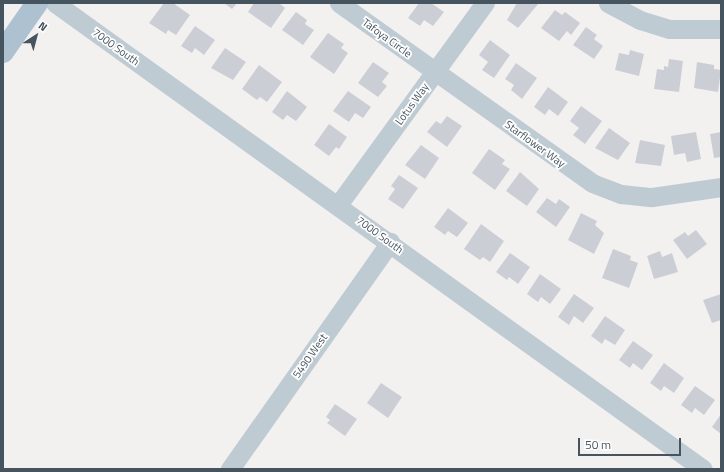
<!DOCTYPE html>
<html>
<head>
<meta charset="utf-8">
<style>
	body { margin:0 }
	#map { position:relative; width:724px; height:472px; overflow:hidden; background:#f3f0f0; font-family:"Titillium Web",sans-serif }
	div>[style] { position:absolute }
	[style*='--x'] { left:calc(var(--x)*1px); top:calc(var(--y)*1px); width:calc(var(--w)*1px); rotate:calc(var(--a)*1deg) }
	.building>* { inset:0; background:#cbcfd5 }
	.minor>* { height:19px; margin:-9.5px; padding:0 9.5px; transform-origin:9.5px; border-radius:9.5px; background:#bfcbd3 }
	.major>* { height:22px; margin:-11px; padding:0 11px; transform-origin:11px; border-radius:11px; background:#adc1d1 }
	span { translate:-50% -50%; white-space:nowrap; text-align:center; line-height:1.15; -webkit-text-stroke:3.5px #fff; paint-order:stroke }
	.street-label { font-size:11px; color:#46545f }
	.frame { position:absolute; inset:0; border:4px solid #46545f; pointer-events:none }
	.north { position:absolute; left:16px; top:16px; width:40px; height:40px; -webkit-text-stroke:3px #fff; paint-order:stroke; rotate:36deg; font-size:11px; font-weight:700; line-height:16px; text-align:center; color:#46545f }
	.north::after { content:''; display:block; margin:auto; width:14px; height:18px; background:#46545f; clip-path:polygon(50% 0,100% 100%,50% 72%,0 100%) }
	.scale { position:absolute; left:578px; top:438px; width:103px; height:18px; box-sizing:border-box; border:2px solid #46545f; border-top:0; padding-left:5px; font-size:12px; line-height:14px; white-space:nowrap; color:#46545f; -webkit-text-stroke:3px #fff; paint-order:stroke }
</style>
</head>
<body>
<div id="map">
	<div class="building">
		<div style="clip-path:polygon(164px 3px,173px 3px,190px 15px,176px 35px,168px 30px,166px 34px,149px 23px)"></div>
		<div style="clip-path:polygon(224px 3px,237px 3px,232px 9px)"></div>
		<div style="clip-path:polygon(254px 3px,279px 3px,285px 8px,271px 28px,248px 12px)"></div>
		<div style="clip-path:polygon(419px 3px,431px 3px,444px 12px,433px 26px,424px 20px,420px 26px,408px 18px)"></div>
		<div style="clip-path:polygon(517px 3px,539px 3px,518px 28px,507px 20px)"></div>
		<div style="clip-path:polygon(555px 10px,562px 15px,565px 12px,580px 23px,571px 35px,567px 31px,559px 41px,541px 28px)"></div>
		<div style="clip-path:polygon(296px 12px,307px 20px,305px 24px,314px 30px,303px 45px,282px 30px)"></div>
		<div style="clip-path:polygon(195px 26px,215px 40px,204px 55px,195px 48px,192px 53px,181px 46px)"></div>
		<div style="clip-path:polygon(586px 27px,597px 35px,594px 39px,603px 46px,594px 59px,573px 45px)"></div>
		<div style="clip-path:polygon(328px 33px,344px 44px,341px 48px,348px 53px,334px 74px,310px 57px)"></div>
		<div style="clip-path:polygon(490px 40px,510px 55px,494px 78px,482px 70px,488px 62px,479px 55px)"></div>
		<div style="clip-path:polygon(225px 48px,246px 62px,233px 80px,211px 68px)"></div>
		<div style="clip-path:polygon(630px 50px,644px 54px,639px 76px,615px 70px,619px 53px,629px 55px)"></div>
		<div style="clip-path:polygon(669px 59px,683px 61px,679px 92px,654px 89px,657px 69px,664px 70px,664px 66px,668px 67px)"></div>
		<div style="clip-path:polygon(373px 62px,389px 73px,382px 82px,387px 86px,378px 97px,358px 83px)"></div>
		<div style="clip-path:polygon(697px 62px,714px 65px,714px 69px,721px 70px,718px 92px,694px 88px)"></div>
		<div style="clip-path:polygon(516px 63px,537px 78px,522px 99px,511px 90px,514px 85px,505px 79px)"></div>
		<div style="clip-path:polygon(259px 65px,282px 82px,267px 102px,260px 97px,257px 100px,242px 89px)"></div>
		<div style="clip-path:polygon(548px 87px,568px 102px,558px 116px,549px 109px,545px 115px,534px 107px)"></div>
		<div style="clip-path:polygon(287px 91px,307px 107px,296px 121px,287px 115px,283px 120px,272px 112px)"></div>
		<div style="clip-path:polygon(348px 91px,371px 107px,363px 118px,355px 113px,349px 122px,333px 111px)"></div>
		<div style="clip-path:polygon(581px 106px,602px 121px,585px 144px,573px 135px,579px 128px,570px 121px)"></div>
		<div style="clip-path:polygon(447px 116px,462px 126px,447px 147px,427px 132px,436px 121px,441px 124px)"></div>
		<div style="clip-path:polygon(329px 124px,347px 137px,339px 149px,336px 147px,329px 156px,314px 145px)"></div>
		<div style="clip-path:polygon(609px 128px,630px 143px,618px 160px,595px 148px)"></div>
		<div style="clip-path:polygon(696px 132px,701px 159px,687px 162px,685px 153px,674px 155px,671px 136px)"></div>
		<div style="clip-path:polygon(721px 132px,721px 157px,714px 158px,710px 134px)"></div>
		<div style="clip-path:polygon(640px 140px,665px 145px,661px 166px,635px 163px)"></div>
		<div style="clip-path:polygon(421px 145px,439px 158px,425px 179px,405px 165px)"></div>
		<div style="clip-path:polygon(489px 149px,505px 160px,502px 164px,510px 169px,495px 190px,472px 173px)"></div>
		<div style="clip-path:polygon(520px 172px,539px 189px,527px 206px,506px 191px)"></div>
		<div style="clip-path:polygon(399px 175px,418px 188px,403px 209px,388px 199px,395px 189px,391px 186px)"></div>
		<div style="clip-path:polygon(547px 198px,556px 204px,559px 199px,570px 207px,556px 227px,536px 212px)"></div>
		<div style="clip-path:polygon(448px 208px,468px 223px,457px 237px,448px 231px,445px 235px,434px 227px)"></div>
		<div style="clip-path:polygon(581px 213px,597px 221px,595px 225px,604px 233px,594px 254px,568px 240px)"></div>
		<div style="clip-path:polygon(481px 224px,504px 241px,490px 262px,483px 257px,480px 260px,464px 249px)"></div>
		<div style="clip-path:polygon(696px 230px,707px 244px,687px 259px,673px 240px,685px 232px,688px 236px)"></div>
		<div style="clip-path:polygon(613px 249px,631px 256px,630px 260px,638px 263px,629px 288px,602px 278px)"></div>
		<div style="clip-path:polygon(660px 251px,662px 257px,672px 253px,678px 272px,654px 279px,647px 256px)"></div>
		<div style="clip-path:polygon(510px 253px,530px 267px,518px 284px,509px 277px,507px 280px,496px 272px)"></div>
		<div style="clip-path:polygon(540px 274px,561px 289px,550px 304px,541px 297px,538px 302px,527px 294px)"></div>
		<div style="clip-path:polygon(574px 294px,594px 308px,583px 323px,574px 316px,569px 325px,558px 317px)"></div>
		<div style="clip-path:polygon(721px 294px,721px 320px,712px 323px,703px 300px)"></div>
		<div style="clip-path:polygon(605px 316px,625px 330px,615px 345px,605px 339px,602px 344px,591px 336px)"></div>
		<div style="clip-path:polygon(633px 341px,653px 355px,642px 370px,633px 363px,630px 368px,619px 360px)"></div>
		<div style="clip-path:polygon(664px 363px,684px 378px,674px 393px,664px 386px,661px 391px,650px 383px)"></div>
		<div style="clip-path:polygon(381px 383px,402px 397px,388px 418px,367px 403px)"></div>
		<div style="clip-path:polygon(695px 386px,715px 400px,704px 415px,695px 408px,692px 413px,681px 405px)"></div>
		<div style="clip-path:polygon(335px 404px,357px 419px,345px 436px,327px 423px,330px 420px,326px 417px)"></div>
		<div style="clip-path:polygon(721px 414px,721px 434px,712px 427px)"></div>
	</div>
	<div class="minor">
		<div style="--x:55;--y:3;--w:798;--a:35.72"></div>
		<div style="--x:339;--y:3;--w:310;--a:35.4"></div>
		<div style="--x:592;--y:183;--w:31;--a:21"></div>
		<div style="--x:621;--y:194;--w:31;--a:6"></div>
		<div style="--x:652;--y:197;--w:70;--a:-8.2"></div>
		<div style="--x:608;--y:3;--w:36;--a:28"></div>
		<div style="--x:640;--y:20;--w:31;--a:17"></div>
		<div style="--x:670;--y:29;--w:51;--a:0"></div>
		<div style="--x:338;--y:205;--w:250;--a:-54"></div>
		<div style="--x:230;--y:469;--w:278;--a:-54.8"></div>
	</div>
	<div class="major">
		<div style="--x:3;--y:52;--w:60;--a:-55.2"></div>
	</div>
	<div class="street-label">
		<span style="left:387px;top:38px;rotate:36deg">Tafoya Circle</span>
		<span style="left:116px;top:47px;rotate:36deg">7000 South</span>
		<span style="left:412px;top:104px;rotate:-54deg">Lotus Way</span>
		<span style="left:535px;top:144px;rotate:36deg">Starflower Way</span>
		<span style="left:380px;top:235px;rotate:36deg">7000 South</span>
		<span style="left:310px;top:356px;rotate:-55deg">5490 West</span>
	</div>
	<div class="frame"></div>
	<div class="north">N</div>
	<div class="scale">50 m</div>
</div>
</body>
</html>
